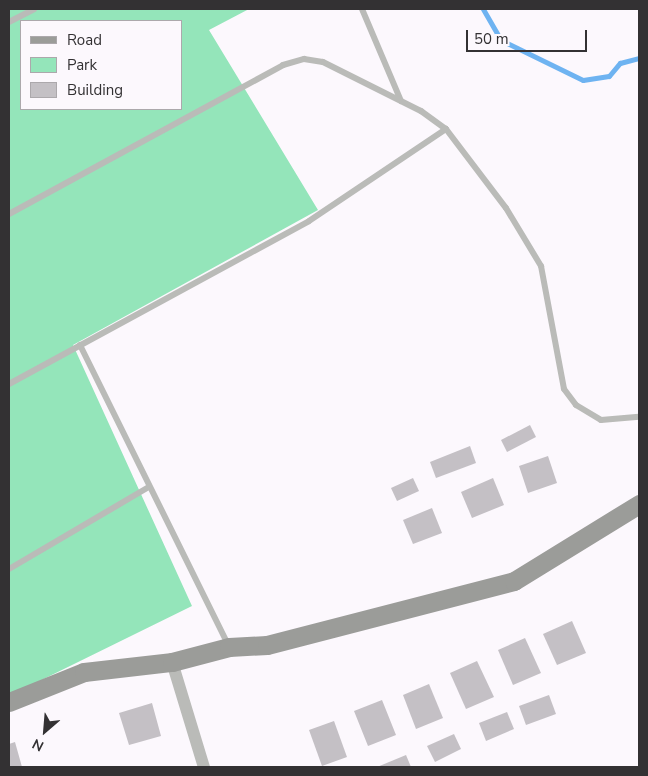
<!DOCTYPE html>
<html>
<head>
<meta charset="utf-8">
<style>
	body { margin:0 }
	#map { position:relative; width:648px; height:776px; overflow:hidden; background:#fcf8fd; font-family:"Nunito Sans",sans-serif }
	div>[style] { position:absolute }
	[style*='--x'] { left:calc(var(--x)*1px); top:calc(var(--y)*1px); width:calc(var(--w)*1px); rotate:calc(var(--a)*1deg) }
	.green>* { inset:0; background:#94e5ba }
	.stream>* { height:5px; margin:-2.5px; padding:0 2.5px; transform-origin:2.5px; border-radius:2.5px; background:#6eb3f1 }
	.building>* { inset:0; background:#c4c0c5 }
	.lane>* { height:6px; margin:-3px; padding:0 3px; transform-origin:3px; border-radius:3px; background:#babbb8 }
	.street>* { height:12px; margin:-6px; padding:0 6px; transform-origin:6px; border-radius:6px; background:#babbb8 }
	.secondary>* { height:19px; margin:-9.5px; padding:0 9.5px; transform-origin:9.5px; border-radius:9.5px; background:#9b9c99 }
	span { translate:-50% -50%; white-space:nowrap; text-align:center; line-height:1.15; -webkit-text-stroke:5px #fcf8fd; paint-order:stroke }
	.frame { position:absolute; inset:0; border:10px solid #333133; pointer-events:none }
	.legend { position:absolute; left:20px; top:20px; width:162px; height:90px; box-sizing:border-box; background:#fcf8fd; border:1px solid #aca8ac; margin:0; padding:6px 9px; list-style:none; font-size:15px; color:#333133 }
	.legend li { display:flex; align-items:center; gap:10px; height:25px }
	.legend b { width:25px; border:1px solid #aca8ac }
	.north { position:absolute; left:20px; top:706px; width:50px; height:50px; -webkit-text-stroke:4px #fcf8fd; paint-order:stroke; rotate:207deg; font-size:14px; font-weight:700; line-height:20px; text-align:center; color:#333133 }
	.north::after { content:''; display:block; margin:auto; width:18px; height:22px; background:#333133; clip-path:polygon(50% 0,100% 100%,50% 72%,0 100%) }
	.scale { position:absolute; left:466px; top:30px; width:121px; height:22px; box-sizing:border-box; border:2px solid #333133; border-top:0; padding-left:6px; font-size:15px; line-height:18px; white-space:nowrap; color:#333133; -webkit-text-stroke:4px #fcf8fd; paint-order:stroke }
</style>
</head>
<body>
<div id="map">
	<div class="green">
		<div style="clip-path:polygon(evenodd,9px 9px,249px 9px,209px 30px,318px 210px,73px 345px,192px 606px,9px 696px,9px 9px,21px 21px,181px 21px,181px 109px,21px 109px,21px 21px)"></div>
	</div>
	<div class="stream">
		<div style="--x:483;--y:9;--w:36;--a:60"></div>
		<div style="--x:501;--y:40;--w:91;--a:26"></div>
		<div style="--x:583;--y:80;--w:26;--a:-9"></div>
		<div style="--x:609;--y:76;--w:17;--a:-50"></div>
		<div style="--x:620;--y:63;--w:20;--a:-15"></div>
	</div>
	<div class="building">
		<div style="clip-path:polygon(530px 425px,536px 437px,507px 452px,501px 440px)"></div>
		<div style="clip-path:polygon(470px 446px,476px 463px,436px 478px,430px 462px)"></div>
		<div style="clip-path:polygon(548px 456px,557px 483px,528px 493px,519px 466px)"></div>
		<div style="clip-path:polygon(413px 478px,419px 491px,397px 501px,391px 488px)"></div>
		<div style="clip-path:polygon(493px 478px,504px 505px,472px 518px,461px 492px)"></div>
		<div style="clip-path:polygon(432px 508px,442px 533px,413px 544px,403px 520px)"></div>
		<div style="clip-path:polygon(572px 621px,586px 653px,557px 665px,543px 634px)"></div>
		<div style="clip-path:polygon(525px 638px,541px 673px,513px 685px,498px 650px)"></div>
		<div style="clip-path:polygon(477px 661px,494px 697px,466px 709px,450px 673px)"></div>
		<div style="clip-path:polygon(429px 684px,443px 718px,416px 729px,403px 695px)"></div>
		<div style="clip-path:polygon(549px 695px,556px 714px,526px 725px,519px 706px)"></div>
		<div style="clip-path:polygon(382px 700px,396px 735px,368px 746px,354px 711px)"></div>
		<div style="clip-path:polygon(152px 703px,161px 736px,129px 745px,119px 713px)"></div>
		<div style="clip-path:polygon(507px 712px,514px 729px,486px 741px,479px 723px)"></div>
		<div style="clip-path:polygon(334px 721px,347px 757px,322px 766px,309px 730px)"></div>
		<div style="clip-path:polygon(454px 734px,461px 749px,435px 762px,427px 746px)"></div>
		<div style="clip-path:polygon(15px 742px,22px 767px,9px 767px,9px 744px)"></div>
		<div style="clip-path:polygon(406px 755px,411px 767px,377px 767px)"></div>
	</div>
	<div class="lane">
		<div style="--x:362;--y:9;--w:100;--a:67"></div>
		<div style="--x:9;--y:22;--w:28;--a:-27"></div>
		<div style="--x:9;--y:214;--w:312;--a:-28.5"></div>
		<div style="--x:283;--y:65;--w:22;--a:-16"></div>
		<div style="--x:304;--y:59;--w:19;--a:9"></div>
		<div style="--x:323;--y:62;--w:110;--a:26.6"></div>
		<div style="--x:421;--y:111;--w:31;--a:36"></div>
		<div style="--x:446;--y:129;--w:99;--a:52.8"></div>
		<div style="--x:506;--y:208;--w:68;--a:58.9"></div>
		<div style="--x:541;--y:266;--w:125;--a:79.4"></div>
		<div style="--x:564;--y:389;--w:20;--a:53"></div>
		<div style="--x:576;--y:405;--w:29;--a:31"></div>
		<div style="--x:601;--y:420;--w:38;--a:-5"></div>
		<div style="--x:80;--y:345;--w:336;--a:63.7"></div>
		<div style="--x:9;--y:384;--w:341;--a:-28.5"></div>
		<div style="--x:309;--y:221;--w:165;--a:-33.9"></div>
		<div style="--x:9;--y:569;--w:162;--a:-30.4"></div>
	</div>
	<div class="street">
		<div style="--x:172;--y:662;--w:110;--a:73.1"></div>
	</div>
	<div class="secondary">
		<div style="--x:9;--y:702;--w:81;--a:-21.8"></div>
		<div style="--x:84;--y:672;--w:89;--a:-6.5"></div>
		<div style="--x:172;--y:662;--w:59;--a:-14.7"></div>
		<div style="--x:229;--y:647;--w:38;--a:-3"></div>
		<div style="--x:267;--y:645;--w:255;--a:-14.5"></div>
		<div style="--x:514;--y:581;--w:147;--a:-31.6"></div>
	</div>
	<div class="frame"></div>
	<ul class="legend">
	<li><b style="height:6px;background:#9b9c99"></b>Road</li>
	<li><b style="height:14px;background:#94e5ba"></b>Park</li>
	<li><b style="height:14px;background:#c4c0c5"></b>Building</li>
	</ul>
	<div class="north">N</div>
	<div class="scale">50 m</div>
</div>
</body>
</html>
